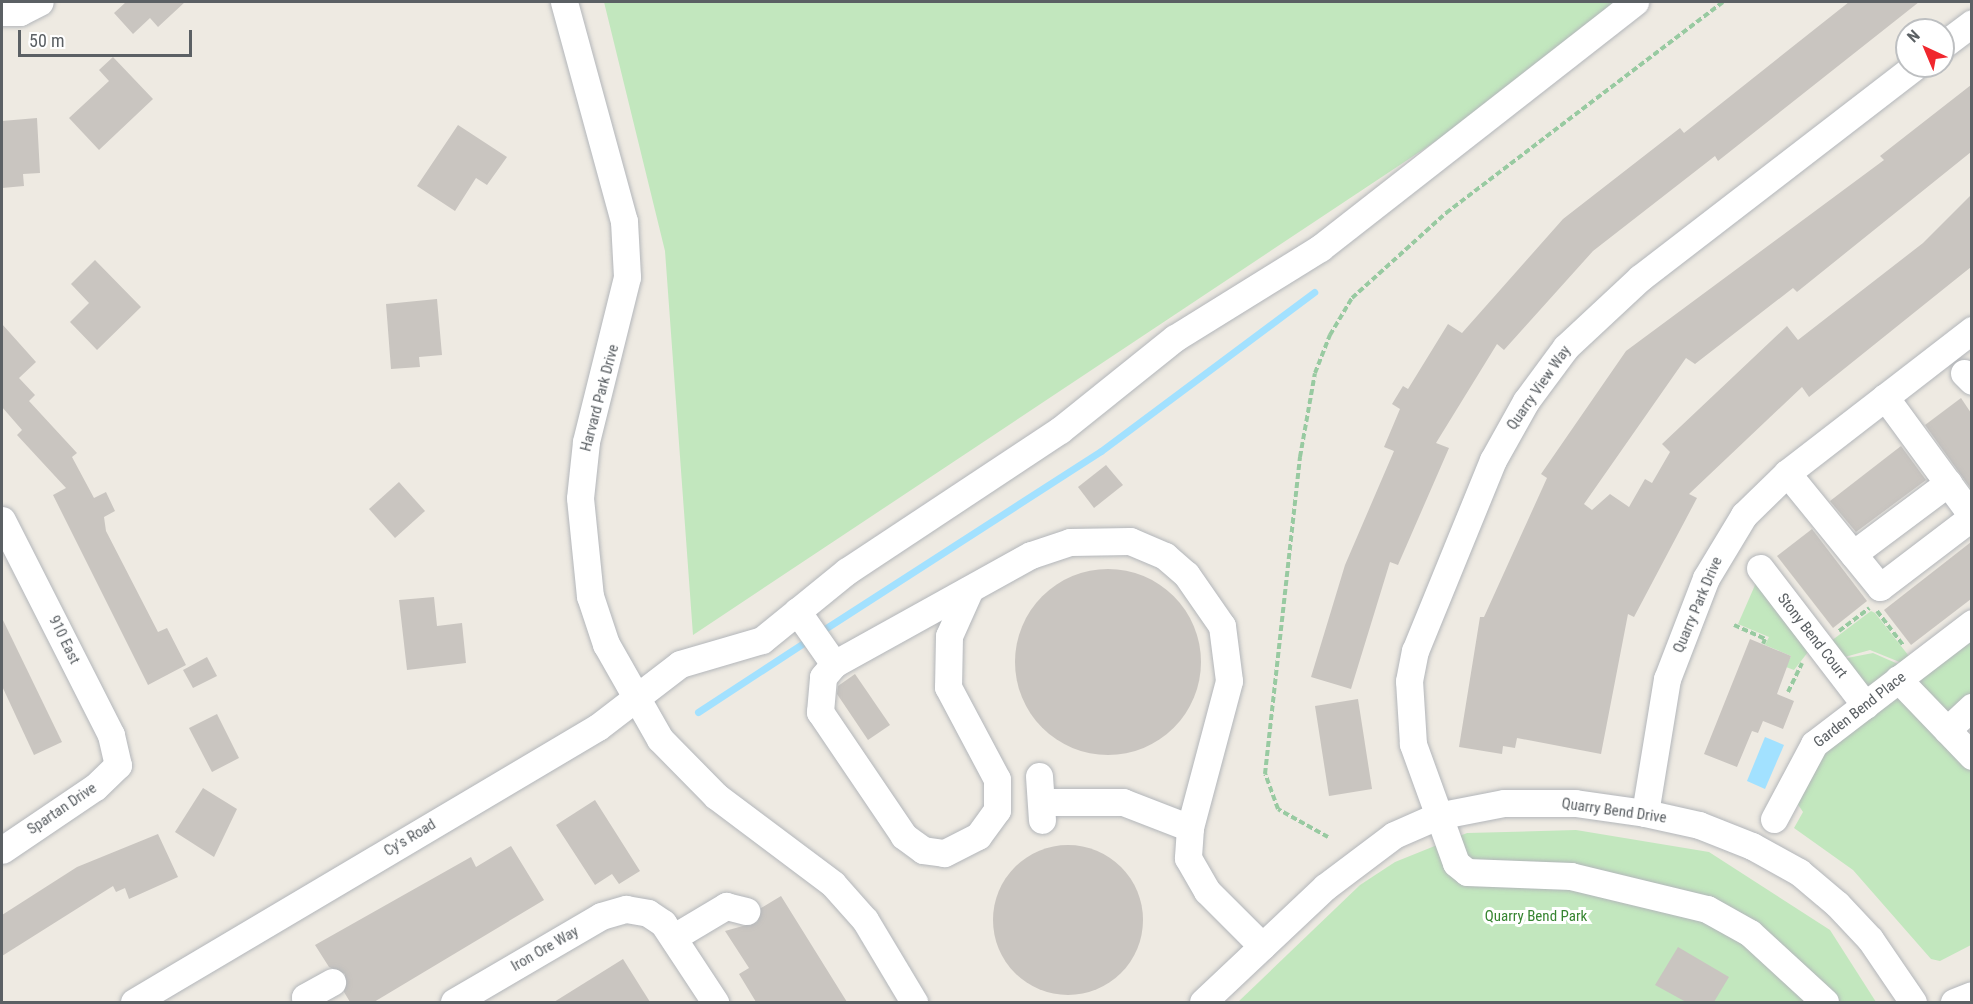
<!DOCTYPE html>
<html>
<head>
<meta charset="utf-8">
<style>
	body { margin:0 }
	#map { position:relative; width:1973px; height:1004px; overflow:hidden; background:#eeeae2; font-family:"Roboto Condensed",sans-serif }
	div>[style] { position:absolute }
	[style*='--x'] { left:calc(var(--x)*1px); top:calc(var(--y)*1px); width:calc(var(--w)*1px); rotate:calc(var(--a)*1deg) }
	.green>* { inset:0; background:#c2e7be }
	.water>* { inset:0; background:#a2e1ff }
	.stream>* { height:7px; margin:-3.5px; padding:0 3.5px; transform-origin:3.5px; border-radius:3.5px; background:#a2e1ff }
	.building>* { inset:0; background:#c9c5c0 }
	.round { border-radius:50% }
	.path>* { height:4px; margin-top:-2px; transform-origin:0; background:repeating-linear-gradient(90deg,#98caa1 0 6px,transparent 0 9px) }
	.roads { filter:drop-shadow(0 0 2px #b3b6ba) drop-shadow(0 0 2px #b3b6ba) }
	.minor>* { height:27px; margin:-13.5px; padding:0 13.5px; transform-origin:13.5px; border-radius:13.5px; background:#fff }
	span { translate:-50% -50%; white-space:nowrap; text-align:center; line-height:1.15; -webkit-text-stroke:6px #fff; paint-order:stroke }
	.street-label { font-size:15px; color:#5b6064 }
	.park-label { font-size:15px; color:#378531 }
	.frame { position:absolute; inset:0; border:3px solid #5b6064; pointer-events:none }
	.north { position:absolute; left:1895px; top:18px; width:60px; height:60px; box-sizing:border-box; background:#fff; border:2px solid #bdbfc1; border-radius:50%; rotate:316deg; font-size:16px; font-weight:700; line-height:24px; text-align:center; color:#5b6064 }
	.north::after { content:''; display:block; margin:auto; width:21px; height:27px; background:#f0272e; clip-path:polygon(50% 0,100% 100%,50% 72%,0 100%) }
	.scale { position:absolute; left:18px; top:30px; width:174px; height:27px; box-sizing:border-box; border:3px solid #5b6064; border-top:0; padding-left:8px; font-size:18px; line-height:21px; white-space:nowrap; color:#5b6064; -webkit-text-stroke:4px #fff; paint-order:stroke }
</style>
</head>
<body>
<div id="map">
	<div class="green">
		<div style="clip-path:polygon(604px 2px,1645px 2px,693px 635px,665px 251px)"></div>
		<div style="clip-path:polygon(1759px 576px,1808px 652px,1794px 670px,1786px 667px,1791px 656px,1765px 645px,1769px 637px,1738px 624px)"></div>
		<div style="clip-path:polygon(1871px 611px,1875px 613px,1912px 660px,1902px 663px,1870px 650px,1834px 660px,1827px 644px)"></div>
		<div style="clip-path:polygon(1971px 626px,1971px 702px,1949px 723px,1905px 683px)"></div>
		<div style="clip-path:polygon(1873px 653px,1898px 664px,1869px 698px,1842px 659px)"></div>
		<div style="clip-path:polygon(1896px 684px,1971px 760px,1971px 945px,1940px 961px,1931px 959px,1853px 870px,1794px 828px,1803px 812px,1795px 800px,1810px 753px)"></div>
		<div style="clip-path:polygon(1576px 830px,1709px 852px,1830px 930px,1876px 1002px,1238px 1002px,1360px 885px,1395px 862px,1467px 833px)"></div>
	</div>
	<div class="water">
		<div style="clip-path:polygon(1765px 737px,1784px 745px,1765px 789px,1747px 781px)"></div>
	</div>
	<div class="stream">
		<div style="--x:820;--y:632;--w:334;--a:-32.8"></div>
		<div style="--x:1101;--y:451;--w:266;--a:-36.7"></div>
		<div style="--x:698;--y:712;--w:135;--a:-33.2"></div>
	</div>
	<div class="building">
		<div style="clip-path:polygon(126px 2px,185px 2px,158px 27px,150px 18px,133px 34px,114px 13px)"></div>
		<div style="clip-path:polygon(1849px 2px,1919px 2px,1718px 161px,1715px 156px,1593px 251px,1504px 350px,1497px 344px,1436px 443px,1449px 448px,1398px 565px,1390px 562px,1351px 689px,1311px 677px,1345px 565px,1394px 451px,1384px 447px,1400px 409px,1392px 404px,1403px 386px,1408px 389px,1448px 324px,1462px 333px,1563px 219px,1680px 128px,1684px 133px)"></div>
		<div style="clip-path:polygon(113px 57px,153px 99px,99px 150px,69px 118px,109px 81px,99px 70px)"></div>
		<div style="clip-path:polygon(1971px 85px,1971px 152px,1797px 292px,1793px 288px,1695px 364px,1686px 358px,1584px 504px,1592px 510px,1610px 494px,1629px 507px,1645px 479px,1652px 483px,1670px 452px,1662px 444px,1787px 326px,1798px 340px,1923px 243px,1971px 195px,1971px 267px,1809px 397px,1802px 387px,1689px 494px,1697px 498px,1634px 617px,1628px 614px,1601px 754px,1517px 738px,1515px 748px,1503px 746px,1502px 754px,1459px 747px,1480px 617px,1484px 617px,1547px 478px,1541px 474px,1626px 351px,1884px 160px,1880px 156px)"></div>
		<div style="clip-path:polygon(37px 118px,40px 173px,23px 174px,24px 186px,2px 188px,2px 121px)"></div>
		<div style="clip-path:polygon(458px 125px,507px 157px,487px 185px,476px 178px,455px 211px,417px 186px)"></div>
		<div style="clip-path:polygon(95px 260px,141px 307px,97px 350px,70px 322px,89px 303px,71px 284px)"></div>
		<div style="clip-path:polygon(437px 299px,442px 355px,419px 357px,420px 367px,391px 369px,386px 304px)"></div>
		<div style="clip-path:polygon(2px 324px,36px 362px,19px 378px,35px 395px,29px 401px,77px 453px,72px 457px,94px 498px,106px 492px,115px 511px,104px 517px,106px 531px,158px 632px,167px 628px,186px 665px,148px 685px,53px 495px,66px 488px,17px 435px,22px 430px,2px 407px)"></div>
		<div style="clip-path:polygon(1961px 398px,1971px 413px,1971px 489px,1925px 425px)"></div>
		<div style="clip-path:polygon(1901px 446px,1926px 480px,1856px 532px,1830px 501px)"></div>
		<div style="clip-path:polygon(1106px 465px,1123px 485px,1094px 508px,1078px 487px)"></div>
		<div style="clip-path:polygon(399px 482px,425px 511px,395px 538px,369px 509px)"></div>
		<div style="clip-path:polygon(1812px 529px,1867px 601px,1833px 628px,1777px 556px)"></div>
		<div style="clip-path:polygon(1971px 542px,1971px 599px,1911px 645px,1884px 610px)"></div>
		<div class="round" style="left:1015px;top:569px;width:186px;height:186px"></div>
		<div style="clip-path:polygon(434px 597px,437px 626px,462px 623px,466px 663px,407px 670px,399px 600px)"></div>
		<div style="clip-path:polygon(2px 618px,62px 742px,34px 755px,2px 686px)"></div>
		<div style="clip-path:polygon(1750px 639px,1791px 656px,1777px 694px,1794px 701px,1783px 729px,1763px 721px,1758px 733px,1752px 731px,1737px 767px,1704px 754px)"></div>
		<div style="clip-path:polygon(207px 657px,217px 676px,193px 688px,183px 670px)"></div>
		<div style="clip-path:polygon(855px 674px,890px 725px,868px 740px,837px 694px,838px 686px)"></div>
		<div style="clip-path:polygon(1358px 699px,1372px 789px,1329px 796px,1315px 706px)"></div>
		<div style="clip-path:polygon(217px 714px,239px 758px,212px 772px,189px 728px)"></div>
		<div style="clip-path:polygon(203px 788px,237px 809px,214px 857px,175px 832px)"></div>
		<div style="clip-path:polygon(595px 800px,640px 871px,619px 884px,612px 874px,595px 885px,556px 825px)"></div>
		<div style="clip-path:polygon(158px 834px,178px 877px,129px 899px,125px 888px,116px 892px,113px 886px,2px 956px,2px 915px,77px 867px)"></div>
		<div class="round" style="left:993px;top:845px;width:150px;height:150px"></div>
		<div style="clip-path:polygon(511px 846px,544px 900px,374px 1002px,350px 1002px,344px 992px,345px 974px,329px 967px,315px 945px,471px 857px,476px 867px)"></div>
		<div style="clip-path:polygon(781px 896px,847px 1002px,756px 1002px,739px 974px,749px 968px,725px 931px,757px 922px,761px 908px)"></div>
		<div style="clip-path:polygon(1678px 947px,1729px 977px,1714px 1002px,1686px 1002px,1655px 985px)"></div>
		<div style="clip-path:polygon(623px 959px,650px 1002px,554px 1002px)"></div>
	</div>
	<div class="path">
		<div style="--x:1877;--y:611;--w:43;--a:52.6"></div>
		<div style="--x:1734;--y:625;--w:34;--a:24"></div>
		<div style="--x:1765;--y:639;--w:5;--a:112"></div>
		<div style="--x:1839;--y:631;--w:38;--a:-37"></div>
		<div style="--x:1788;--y:692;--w:32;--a:-64"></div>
		<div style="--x:1328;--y:837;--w:57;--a:-150.8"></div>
		<div style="--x:1278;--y:809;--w:37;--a:-110"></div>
		<div style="--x:1265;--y:774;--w:319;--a:-83.7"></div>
		<div style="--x:1300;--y:457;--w:85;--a:-79.9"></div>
		<div style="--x:1315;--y:373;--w:41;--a:-68.5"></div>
		<div style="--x:1330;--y:335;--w:43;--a:-59.3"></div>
		<div style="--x:1352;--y:298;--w:127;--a:-42.1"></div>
		<div style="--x:1446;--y:213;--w:348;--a:-37.3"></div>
	</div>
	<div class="roads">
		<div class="minor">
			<div style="--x:564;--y:2;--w:227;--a:74.7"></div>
			<div style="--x:624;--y:221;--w:56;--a:86.9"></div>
			<div style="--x:627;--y:277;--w:170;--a:104"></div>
			<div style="--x:586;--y:442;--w:56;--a:96.1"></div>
			<div style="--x:580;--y:498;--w:99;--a:84.2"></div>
			<div style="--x:590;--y:596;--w:51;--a:71.6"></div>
			<div style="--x:606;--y:644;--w:109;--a:60.4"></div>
			<div style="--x:660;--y:739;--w:80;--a:45.5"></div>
			<div style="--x:716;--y:796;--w:146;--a:36.9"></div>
			<div style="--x:833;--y:884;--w:48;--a:48.4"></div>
			<div style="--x:865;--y:920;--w:96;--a:59.1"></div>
			<div style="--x:2;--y:12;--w:18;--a:0"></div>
			<div style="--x:20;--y:12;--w:22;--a:-27"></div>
			<div style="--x:1943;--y:45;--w:36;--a:-37"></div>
			<div style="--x:1964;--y:373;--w:11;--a:45"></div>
			<div style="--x:1885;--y:397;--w:147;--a:53.8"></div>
			<div style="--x:1787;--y:473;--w:147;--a:50.8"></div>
			<div style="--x:1880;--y:587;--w:116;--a:-37.3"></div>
			<div style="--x:2;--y:520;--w:241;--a:63.1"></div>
			<div style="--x:111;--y:735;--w:31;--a:77"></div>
			<div style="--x:118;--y:765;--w:32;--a:136"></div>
			<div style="--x:95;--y:787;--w:112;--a:145.9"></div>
			<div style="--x:1853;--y:554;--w:119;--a:-36.8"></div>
			<div style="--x:1760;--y:568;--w:173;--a:52.5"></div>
			<div style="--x:970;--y:589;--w:51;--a:114.1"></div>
			<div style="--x:949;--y:636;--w:51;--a:91.1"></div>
			<div style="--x:948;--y:687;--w:104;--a:62"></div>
			<div style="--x:997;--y:779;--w:31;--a:90"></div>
			<div style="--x:997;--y:810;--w:32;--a:126"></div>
			<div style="--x:978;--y:836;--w:38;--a:153"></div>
			<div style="--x:944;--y:853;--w:21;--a:-172"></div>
			<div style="--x:923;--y:850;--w:24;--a:-144"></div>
			<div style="--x:904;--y:836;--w:150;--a:-124.1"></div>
			<div style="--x:820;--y:712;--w:35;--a:-85"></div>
			<div style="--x:823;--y:677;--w:17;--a:-50"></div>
			<div style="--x:834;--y:664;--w:225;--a:-29"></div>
			<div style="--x:1031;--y:555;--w:41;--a:-18.4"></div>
			<div style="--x:1070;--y:542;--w:60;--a:-1"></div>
			<div style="--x:1130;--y:541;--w:38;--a:23"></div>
			<div style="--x:1165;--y:556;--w:28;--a:41"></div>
			<div style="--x:1186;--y:574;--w:63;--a:55.3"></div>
			<div style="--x:1222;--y:626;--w:55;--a:82.7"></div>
			<div style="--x:1229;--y:681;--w:152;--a:104.9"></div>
			<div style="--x:1190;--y:828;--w:30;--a:94"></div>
			<div style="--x:1188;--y:858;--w:38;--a:60"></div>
			<div style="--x:1207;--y:891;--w:78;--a:45"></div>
			<div style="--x:797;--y:611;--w:65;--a:55.1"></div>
			<div style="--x:1898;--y:679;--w:107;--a:46.1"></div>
			<div style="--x:1947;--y:730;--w:34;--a:-43"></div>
			<div style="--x:1039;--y:776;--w:44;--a:86.1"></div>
			<div style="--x:1041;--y:802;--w:82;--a:0"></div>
			<div style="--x:1123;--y:802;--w:72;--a:21.2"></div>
			<div style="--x:1645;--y:813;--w:136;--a:-80.7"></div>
			<div style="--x:1667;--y:679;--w:108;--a:-68.9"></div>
			<div style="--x:1706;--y:578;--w:74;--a:-58.9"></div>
			<div style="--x:1744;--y:515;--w:60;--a:-44.3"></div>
			<div style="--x:1787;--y:473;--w:234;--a:-37.7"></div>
			<div style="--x:1774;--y:819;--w:85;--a:-61.9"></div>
			<div style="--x:1814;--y:744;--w:199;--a:-37.4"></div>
			<div style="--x:674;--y:937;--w:61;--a:-30.8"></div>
			<div style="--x:726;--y:906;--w:21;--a:14"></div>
			<div style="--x:134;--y:1002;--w:539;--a:-30.65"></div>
			<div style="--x:598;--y:727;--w:103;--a:-37.5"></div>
			<div style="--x:680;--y:664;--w:85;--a:-16.3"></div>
			<div style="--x:762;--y:640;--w:109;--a:-39.1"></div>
			<div style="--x:847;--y:571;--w:255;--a:-33.5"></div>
			<div style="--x:1060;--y:430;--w:147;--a:-38.7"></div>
			<div style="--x:1175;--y:338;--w:171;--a:-31.8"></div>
			<div style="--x:1320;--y:248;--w:400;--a:-38"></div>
			<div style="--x:309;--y:1002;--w:6;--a:-129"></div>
			<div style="--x:305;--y:997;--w:31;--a:-29"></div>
			<div style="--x:454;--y:1002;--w:170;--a:-30.3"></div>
			<div style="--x:601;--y:916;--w:26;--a:-16"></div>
			<div style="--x:626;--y:909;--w:22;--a:10"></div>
			<div style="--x:648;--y:913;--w:18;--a:34"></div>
			<div style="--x:663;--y:923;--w:95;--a:56.6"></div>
			<div style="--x:1203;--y:1002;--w:168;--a:-43.3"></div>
			<div style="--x:1325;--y:887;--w:86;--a:-37"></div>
			<div style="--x:1394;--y:835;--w:47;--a:-23.8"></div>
			<div style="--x:1437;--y:816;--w:68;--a:-11"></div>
			<div style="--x:1504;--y:803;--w:71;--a:0"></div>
			<div style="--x:1575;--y:803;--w:71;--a:8.1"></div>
			<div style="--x:1645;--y:813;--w:55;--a:12.5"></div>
			<div style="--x:1699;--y:825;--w:57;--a:21.6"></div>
			<div style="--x:1752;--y:846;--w:54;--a:29"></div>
			<div style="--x:1799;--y:872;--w:50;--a:40.1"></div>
			<div style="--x:1837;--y:904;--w:48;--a:46.7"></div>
			<div style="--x:1870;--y:939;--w:76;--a:55.7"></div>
			<div style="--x:1825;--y:1002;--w:102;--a:-137.4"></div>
			<div style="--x:1750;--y:933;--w:49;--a:-150.8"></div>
			<div style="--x:1707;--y:909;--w:140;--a:-166.4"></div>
			<div style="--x:1571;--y:876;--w:104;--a:-177.8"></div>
			<div style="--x:1467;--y:872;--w:14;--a:-141"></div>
			<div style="--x:1456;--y:863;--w:127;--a:-109.9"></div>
			<div style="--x:1413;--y:744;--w:63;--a:-93.6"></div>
			<div style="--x:1409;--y:681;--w:31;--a:-79"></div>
			<div style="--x:1415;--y:651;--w:206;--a:-67.8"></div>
			<div style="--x:1493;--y:460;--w:68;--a:-60.8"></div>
			<div style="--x:1526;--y:401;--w:67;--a:-53.5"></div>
			<div style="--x:1566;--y:347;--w:101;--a:-43"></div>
			<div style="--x:1640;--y:278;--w:347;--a:-37.6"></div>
			<div style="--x:1954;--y:1002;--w:19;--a:-21"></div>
		</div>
	</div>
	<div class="street-label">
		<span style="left:1539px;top:388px;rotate:-55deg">Quarry View Way</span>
		<span style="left:600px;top:398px;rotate:-75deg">Harvard Park Drive</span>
		<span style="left:1698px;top:605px;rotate:-67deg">Quarry Park Drive</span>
		<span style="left:1812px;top:636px;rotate:52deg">Stony Bend Court</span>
		<span style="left:64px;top:640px;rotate:64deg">910 East</span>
		<span style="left:1860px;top:710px;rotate:-38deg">Garden Bend Place</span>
		<span style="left:62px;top:809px;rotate:-34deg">Spartan Drive</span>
		<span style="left:1614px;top:811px;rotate:8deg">Quarry Bend Drive</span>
		<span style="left:410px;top:838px;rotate:-31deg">Cy's Road</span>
		<span style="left:545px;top:949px;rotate:-30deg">Iron Ore Way</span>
	</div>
	<div class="park-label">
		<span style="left:1536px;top:917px">Quarry Bend Park</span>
	</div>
	<div class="frame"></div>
	<div class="north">N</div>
	<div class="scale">50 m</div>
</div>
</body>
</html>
